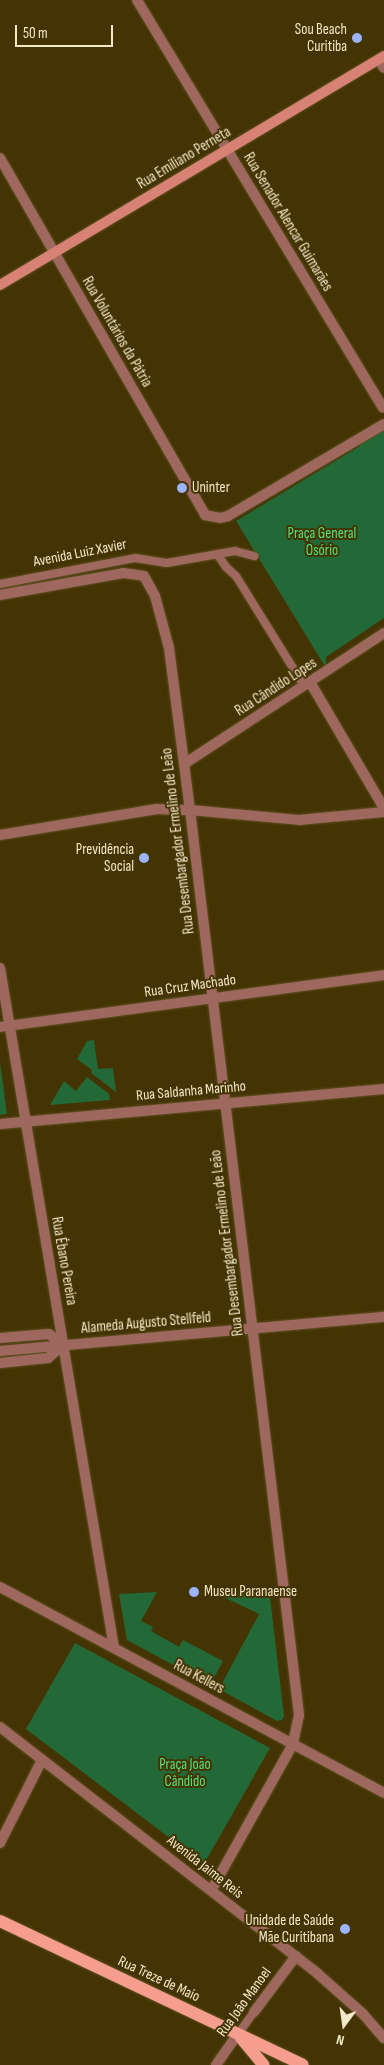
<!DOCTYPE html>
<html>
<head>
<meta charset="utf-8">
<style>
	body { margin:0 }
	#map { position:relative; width:384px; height:2065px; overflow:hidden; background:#443403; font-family:"Sofia Sans Condensed",sans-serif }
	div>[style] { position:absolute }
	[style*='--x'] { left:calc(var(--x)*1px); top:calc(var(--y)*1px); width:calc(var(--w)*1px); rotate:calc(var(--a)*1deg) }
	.green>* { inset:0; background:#226937 }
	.roads { filter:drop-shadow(0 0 1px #605123) drop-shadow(0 0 1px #605123) }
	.pedestrian>* { height:8px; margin:-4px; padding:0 4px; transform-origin:4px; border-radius:4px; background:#9e685f }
	.minor>* { height:10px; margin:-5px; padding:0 5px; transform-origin:5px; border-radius:5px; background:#9e685f }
	.tertiary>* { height:10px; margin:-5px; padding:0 5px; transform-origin:5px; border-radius:5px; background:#9e685f }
	.secondary>* { height:10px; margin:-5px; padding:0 5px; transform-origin:5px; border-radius:5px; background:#d78275 }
	.primary>* { height:12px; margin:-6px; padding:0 6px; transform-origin:6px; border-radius:6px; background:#f59e90 }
	.dots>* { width:14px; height:14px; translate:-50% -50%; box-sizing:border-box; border:2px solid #443403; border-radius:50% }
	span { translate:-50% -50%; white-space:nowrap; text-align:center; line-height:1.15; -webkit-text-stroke:4px #443403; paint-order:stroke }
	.poi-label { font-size:15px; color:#f3e8ca }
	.right { translate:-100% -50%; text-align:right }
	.left { translate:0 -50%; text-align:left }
	.street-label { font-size:15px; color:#f3e8ca }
	.park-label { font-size:15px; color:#53e37d }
	.north { position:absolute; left:319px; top:2000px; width:50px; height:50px; -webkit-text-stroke:4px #443403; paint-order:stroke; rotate:194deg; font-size:14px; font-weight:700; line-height:20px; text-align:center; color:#f3e8ca }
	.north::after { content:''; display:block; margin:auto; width:18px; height:22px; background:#f3e8ca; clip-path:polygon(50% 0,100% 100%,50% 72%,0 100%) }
	.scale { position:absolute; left:15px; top:25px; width:98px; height:22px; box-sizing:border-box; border:2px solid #f3e8ca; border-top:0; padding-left:6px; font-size:15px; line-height:18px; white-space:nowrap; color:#f3e8ca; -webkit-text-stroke:4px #443403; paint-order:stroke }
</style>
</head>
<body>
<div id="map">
	<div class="green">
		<div style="clip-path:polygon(384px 427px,384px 618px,326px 657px,326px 668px,236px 521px,360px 446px,359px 442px)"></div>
		<div style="clip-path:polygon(94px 1040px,98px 1069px,113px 1068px,116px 1092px,91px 1073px,92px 1070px,77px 1059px,87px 1041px)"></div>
		<div style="clip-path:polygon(0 1062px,7px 1114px,0 1115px)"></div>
		<div style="clip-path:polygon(87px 1077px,109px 1094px,110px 1100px,50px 1105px,64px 1081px,76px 1091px)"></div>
		<div style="clip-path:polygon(269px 1589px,284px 1716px,282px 1720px,277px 1721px,219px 1689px,259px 1614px,211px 1591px)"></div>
		<div style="clip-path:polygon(157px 1592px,141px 1621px,153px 1627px,151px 1631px,179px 1647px,183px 1640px,223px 1661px,210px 1685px,127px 1640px,119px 1594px)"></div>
		<div style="clip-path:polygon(75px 1643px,270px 1748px,204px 1864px,26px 1729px)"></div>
	</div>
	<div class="roads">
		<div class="pedestrian">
			<div style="--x:217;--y:554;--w:16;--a:55"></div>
			<div style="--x:226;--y:567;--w:13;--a:42"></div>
			<div style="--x:236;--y:576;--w:123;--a:58.2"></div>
			<div style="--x:0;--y:584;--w:137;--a:-10.9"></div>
			<div style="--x:135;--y:558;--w:32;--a:9"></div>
			<div style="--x:167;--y:563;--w:69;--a:-10"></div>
			<div style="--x:235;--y:551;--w:20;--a:15"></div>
			<div style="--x:238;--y:2034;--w:27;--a:-54"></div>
		</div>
		<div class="minor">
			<div style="--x:137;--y:0;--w:476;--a:58.9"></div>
			<div style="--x:0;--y:158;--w:412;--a:60.1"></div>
			<div style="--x:205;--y:515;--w:15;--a:11"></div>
			<div style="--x:220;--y:518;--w:8;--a:-14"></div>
			<div style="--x:228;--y:516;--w:181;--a:-30.5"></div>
			<div style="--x:0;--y:595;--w:125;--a:-10.1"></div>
			<div style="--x:123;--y:573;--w:21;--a:8"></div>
			<div style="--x:144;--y:576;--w:23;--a:61"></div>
			<div style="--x:155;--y:596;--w:54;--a:74.9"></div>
			<div style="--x:169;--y:648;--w:117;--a:82.6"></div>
			<div style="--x:310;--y:682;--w:146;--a:59.6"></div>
			<div style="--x:190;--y:810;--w:912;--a:83.13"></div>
			<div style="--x:299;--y:1715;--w:30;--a:102"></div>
			<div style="--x:293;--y:1744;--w:168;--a:119.2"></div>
			<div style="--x:0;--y:968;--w:689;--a:80.48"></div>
			<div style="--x:0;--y:1124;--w:386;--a:-5.2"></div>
			<div style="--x:0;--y:1587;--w:436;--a:28.2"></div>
			<div style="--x:0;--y:1843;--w:93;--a:-63.2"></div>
			<div style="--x:254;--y:2012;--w:70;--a:-53.1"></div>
		</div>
		<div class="tertiary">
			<div style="--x:379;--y:59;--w:10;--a:61"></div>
			<div style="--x:190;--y:810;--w:46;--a:-97.4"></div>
			<div style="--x:184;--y:764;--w:239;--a:-33.2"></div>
			<div style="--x:0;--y:835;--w:159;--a:-9.4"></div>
			<div style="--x:157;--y:809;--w:33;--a:2"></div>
			<div style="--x:190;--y:810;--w:109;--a:5.2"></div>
			<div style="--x:299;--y:820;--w:85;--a:-5.4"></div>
			<div style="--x:0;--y:1027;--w:388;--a:-7.7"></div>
			<div style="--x:0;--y:1338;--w:49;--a:-4.7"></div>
			<div style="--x:49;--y:1334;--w:18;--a:38"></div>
			<div style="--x:0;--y:1351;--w:386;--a:-5.1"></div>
			<div style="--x:0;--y:1363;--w:48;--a:-5.9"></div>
			<div style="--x:48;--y:1358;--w:20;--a:-41"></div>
			<div style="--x:0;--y:1727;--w:403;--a:37.8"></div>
			<div style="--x:318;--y:1974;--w:60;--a:41.6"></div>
			<div style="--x:363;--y:2014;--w:32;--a:49"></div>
			<div style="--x:216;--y:2065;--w:38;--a:-55"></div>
		</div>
		<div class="secondary">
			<div style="--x:0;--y:285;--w:447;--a:-30.8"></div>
		</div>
		<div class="primary">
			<div style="--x:0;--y:1921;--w:335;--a:25.4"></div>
			<div style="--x:241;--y:2038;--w:35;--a:50"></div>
		</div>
	</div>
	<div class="dots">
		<div style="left:357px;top:38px;background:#9cb4fd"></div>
		<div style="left:182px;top:488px;background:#9cb4fd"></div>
		<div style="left:144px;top:858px;background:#9cb4fd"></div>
		<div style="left:194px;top:1592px;background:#9cb4fd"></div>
		<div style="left:345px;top:1929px;background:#9cb4fd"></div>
	</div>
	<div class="poi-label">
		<span class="right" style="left:347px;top:38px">Sou Beach<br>Curitiba</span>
		<span class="left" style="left:192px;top:488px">Uninter</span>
		<span class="right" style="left:134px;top:858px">Previdência<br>Social</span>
		<span class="left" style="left:204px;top:1592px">Museu Paranaense</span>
		<span class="right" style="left:334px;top:1929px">Unidade de Saúde<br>Mãe Curitibana</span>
	</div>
	<div class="street-label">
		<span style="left:184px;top:158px;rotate:-31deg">Rua Emiliano Perneta</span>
		<span style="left:288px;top:222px;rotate:59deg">Rua Senador Alencar Guimarães</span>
		<span style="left:117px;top:332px;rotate:60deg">Rua Voluntários da Pátria</span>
		<span style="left:80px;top:553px;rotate:-11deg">Avenida Luiz Xavier</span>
		<span style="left:276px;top:687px;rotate:-33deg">Rua Cândido Lopes</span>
		<span style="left:178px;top:841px;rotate:-97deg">Rua Desembargador Ermelino de Leão</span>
		<span style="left:190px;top:986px;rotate:-8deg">Rua Cruz Machado</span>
		<span style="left:191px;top:1091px;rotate:-5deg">Rua Saldanha Marinho</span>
		<span style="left:227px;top:1243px;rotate:-97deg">Rua Desembargador Ermelino de Leão</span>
		<span style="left:64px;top:1261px;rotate:80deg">Rua Ébano Pereira</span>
		<span style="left:146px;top:1323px;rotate:-5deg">Alameda Augusto Stellfeld</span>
		<span style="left:199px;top:1677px;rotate:28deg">Rua Kellers</span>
		<span style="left:205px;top:1867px;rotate:38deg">Avenida Jaime Reis</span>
		<span style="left:159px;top:1979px;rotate:25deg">Rua Treze de Maio</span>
		<span style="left:244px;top:2002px;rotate:-54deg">Rua João Manoel</span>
	</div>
	<div class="park-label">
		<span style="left:322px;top:542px">Praça General<br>Osório</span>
		<span style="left:185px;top:1773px">Praça João<br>Cândido</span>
	</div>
	<div class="north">N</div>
	<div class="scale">50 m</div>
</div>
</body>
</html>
